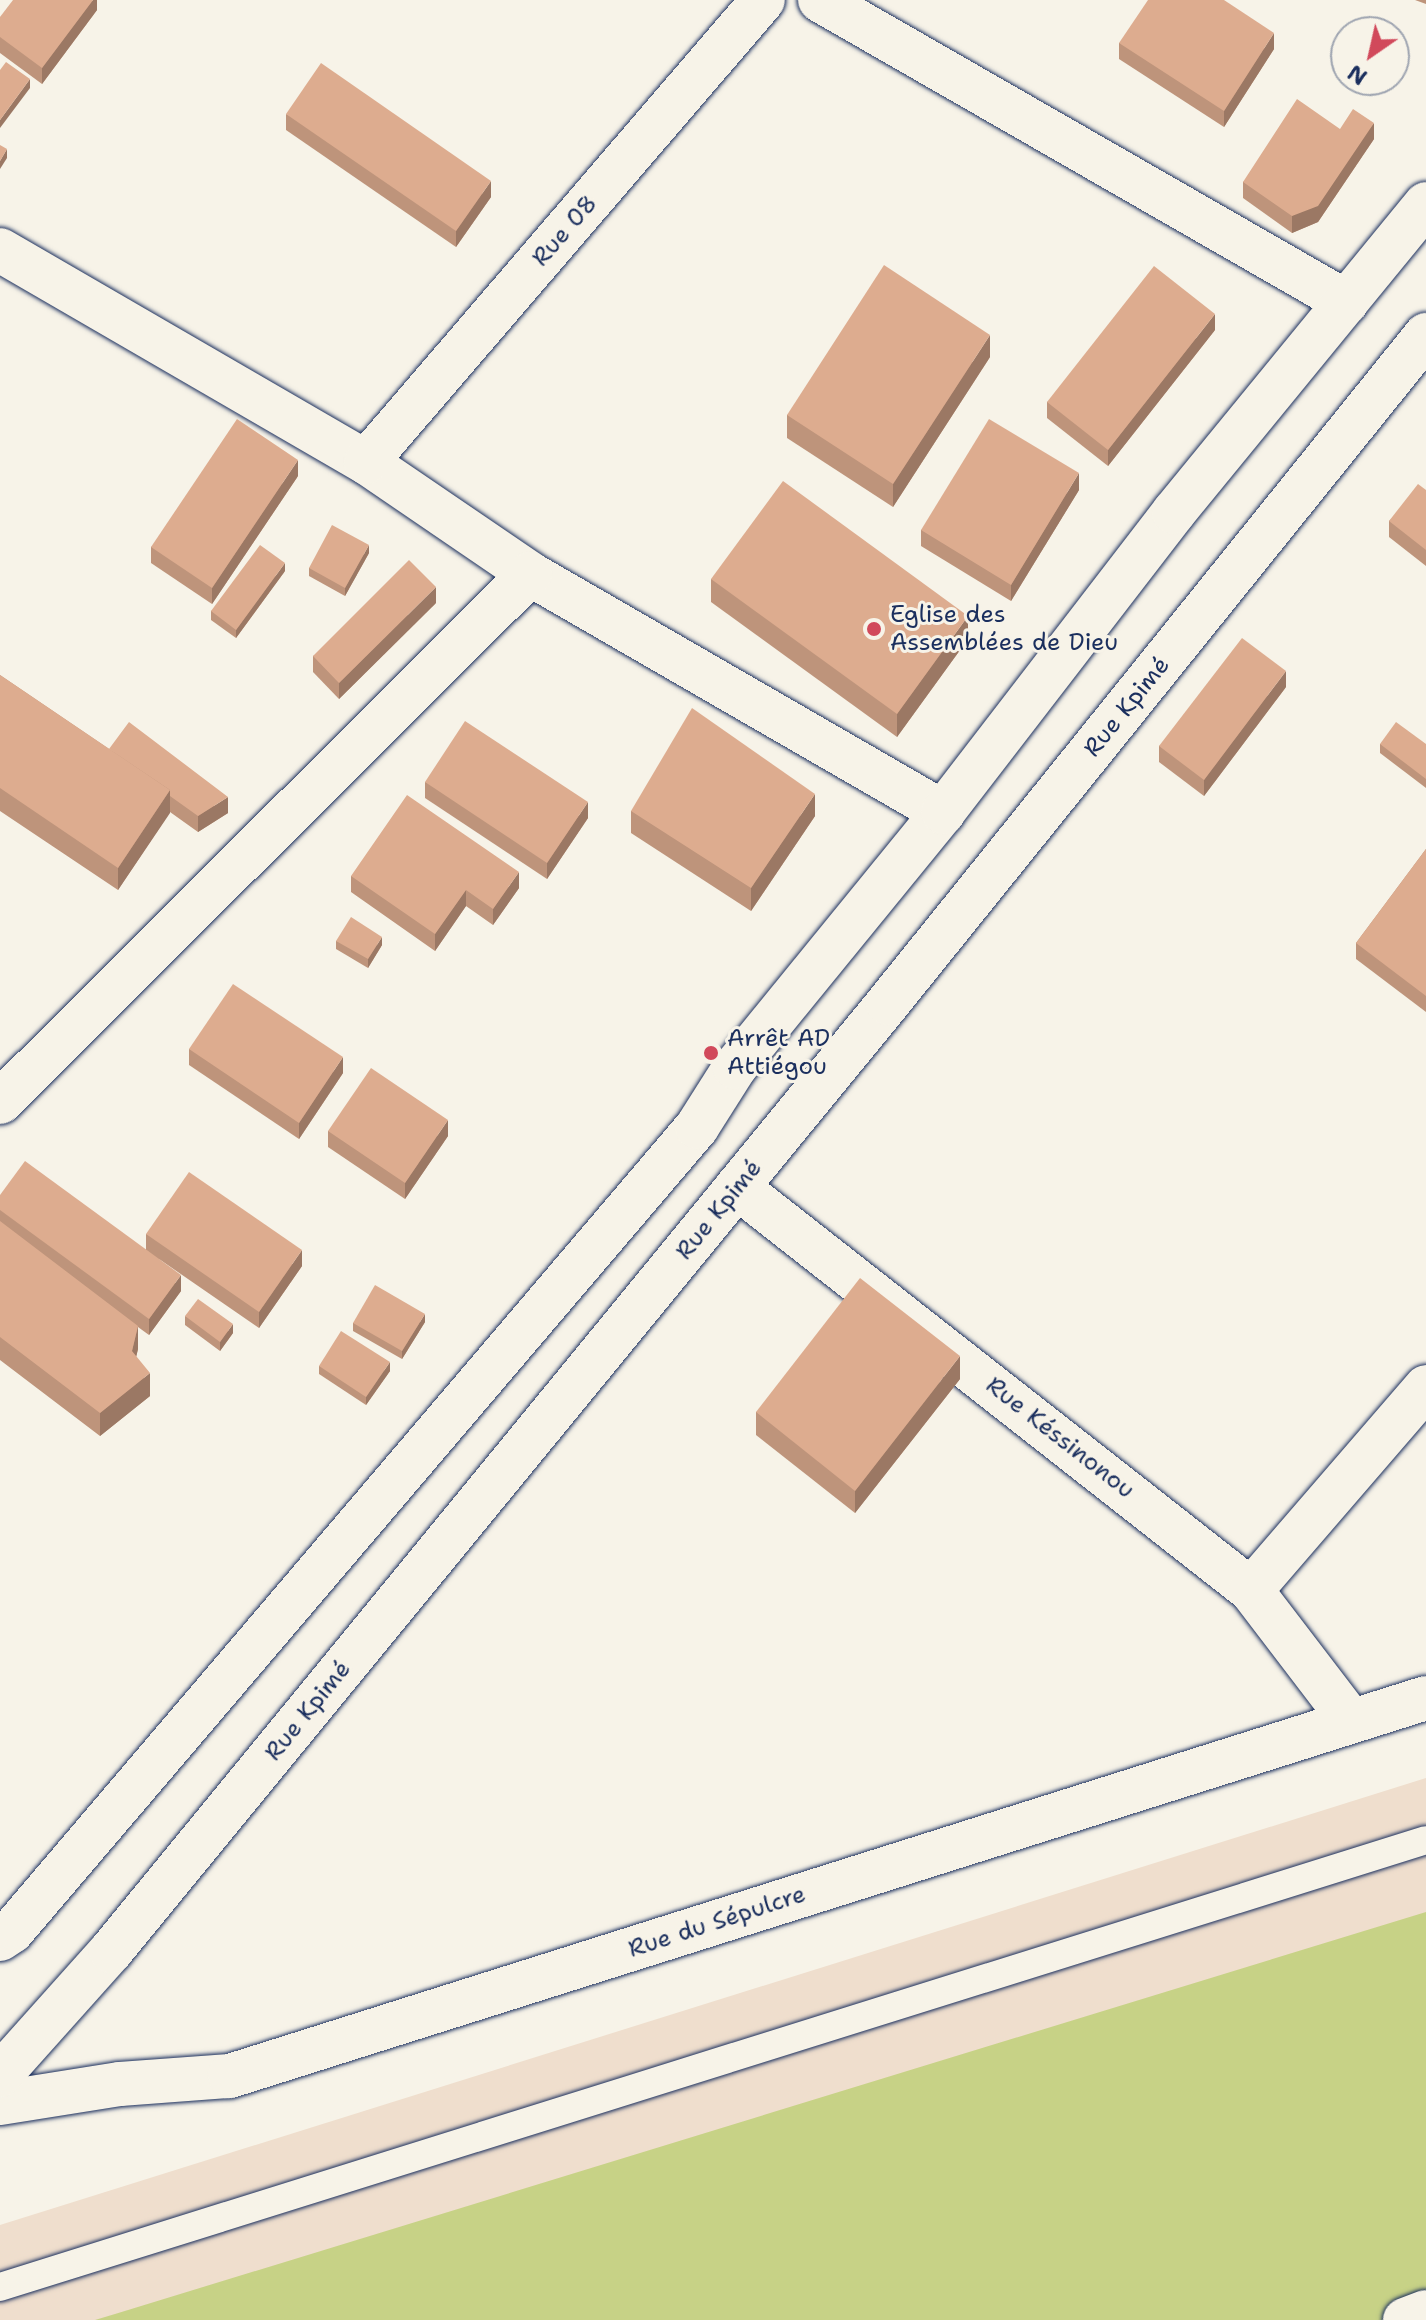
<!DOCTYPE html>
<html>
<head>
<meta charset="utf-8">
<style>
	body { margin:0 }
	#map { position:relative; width:1426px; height:2320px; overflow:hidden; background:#f7f3e8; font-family:"Shantell Sans",sans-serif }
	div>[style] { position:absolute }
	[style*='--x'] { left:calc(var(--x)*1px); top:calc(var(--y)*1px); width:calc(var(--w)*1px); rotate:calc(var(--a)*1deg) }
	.built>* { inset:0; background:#efdecd }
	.green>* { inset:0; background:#c7d286 }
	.roads { filter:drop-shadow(0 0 2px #1b2f5e) drop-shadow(0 0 2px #1b2f5e) }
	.lane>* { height:28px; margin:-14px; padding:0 14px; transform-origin:14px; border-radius:14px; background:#f7f3e8 }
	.street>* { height:44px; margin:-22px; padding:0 22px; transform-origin:22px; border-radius:22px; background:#f7f3e8 }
	.secondary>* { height:44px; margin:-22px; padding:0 22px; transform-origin:22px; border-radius:22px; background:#f7f3e8 }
	.wall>* { inset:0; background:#be947b }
	.shaded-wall>* { inset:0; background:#9b7864 }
	.building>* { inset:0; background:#ddac8f }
	.dots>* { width:22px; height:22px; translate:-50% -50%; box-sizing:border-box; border:4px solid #f7f3e8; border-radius:50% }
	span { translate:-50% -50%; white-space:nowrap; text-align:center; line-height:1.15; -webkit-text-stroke:6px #f7f3e8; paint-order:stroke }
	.street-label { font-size:24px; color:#1b2f5e }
	.poi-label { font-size:24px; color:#1b2f5e }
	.left { translate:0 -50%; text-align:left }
	.north { position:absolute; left:1330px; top:16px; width:80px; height:80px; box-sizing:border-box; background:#f7f3e8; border:2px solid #9fa5b1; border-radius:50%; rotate:214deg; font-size:22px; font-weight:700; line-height:32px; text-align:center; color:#1b2f5e }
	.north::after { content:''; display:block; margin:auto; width:28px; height:36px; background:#d1495b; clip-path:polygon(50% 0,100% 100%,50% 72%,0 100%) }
</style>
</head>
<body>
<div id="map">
	<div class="built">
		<div style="clip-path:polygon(1426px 1778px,1426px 2320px,0 2320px,0 2225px)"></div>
	</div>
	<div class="green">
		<div style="clip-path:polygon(1426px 1912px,1426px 2320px,95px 2320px,115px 2314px)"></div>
	</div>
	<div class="roads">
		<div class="lane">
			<div style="--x:0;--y:2287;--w:1494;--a:-17.4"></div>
		</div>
		<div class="street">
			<div style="--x:820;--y:0;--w:607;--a:29.86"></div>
			<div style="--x:0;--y:250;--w:423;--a:30.1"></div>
			<div style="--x:366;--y:462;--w:199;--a:34.3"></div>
			<div style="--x:530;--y:574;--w:477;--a:30"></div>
			<div style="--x:366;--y:462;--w:609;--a:-49.33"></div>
			<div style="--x:0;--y:1102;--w:748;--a:-44.89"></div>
			<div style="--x:737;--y:1187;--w:653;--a:38.1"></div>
			<div style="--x:1251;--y:1590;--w:165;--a:52.6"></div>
			<div style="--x:1251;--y:1590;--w:268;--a:-49.2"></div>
			<div style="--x:0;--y:2103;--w:121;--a:-9"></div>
			<div style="--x:120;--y:2084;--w:110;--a:-4.2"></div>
			<div style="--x:230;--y:2076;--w:1254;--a:-17.54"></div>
			<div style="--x:1405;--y:2320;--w:22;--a:-21"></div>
		</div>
		<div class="secondary">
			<div style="--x:0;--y:1939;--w:14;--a:-34"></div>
			<div style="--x:12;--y:1931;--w:1056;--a:-49.57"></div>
			<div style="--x:697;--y:1127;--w:71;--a:-57.7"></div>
			<div style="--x:735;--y:1067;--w:329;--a:-50.8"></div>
			<div style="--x:943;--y:812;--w:379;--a:-52.4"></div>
			<div style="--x:1174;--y:512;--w:398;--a:-50.7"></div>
			<div style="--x:0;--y:2075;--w:166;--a:-48.2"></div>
			<div style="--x:111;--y:1951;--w:1226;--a:-50.66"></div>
			<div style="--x:888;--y:1003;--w:858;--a:-51.15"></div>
		</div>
	</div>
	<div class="wall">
		<div style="clip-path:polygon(97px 0,97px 10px,42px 84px,0 53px,0 17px)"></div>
		<div style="clip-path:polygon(1415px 0,1426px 0,1426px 4px)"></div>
		<div style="clip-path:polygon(1119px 43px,1274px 49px,1224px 127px,1119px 59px)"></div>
		<div style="clip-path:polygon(286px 114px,491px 197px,456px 247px,286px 130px)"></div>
		<div style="clip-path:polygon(1340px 129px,1374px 139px,1318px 222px,1292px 233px,1243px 198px,1243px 182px)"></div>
		<div style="clip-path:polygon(1215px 330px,1108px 466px,1047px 418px,1047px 402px)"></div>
		<div style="clip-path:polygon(990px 357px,893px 507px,787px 438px,787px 415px)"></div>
		<div style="clip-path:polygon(298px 476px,212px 604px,151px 563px,151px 547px)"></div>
		<div style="clip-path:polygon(1079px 490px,1011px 601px,921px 546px,921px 530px)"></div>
		<div style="clip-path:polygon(1426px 490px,1426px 566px,1389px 537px,1389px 521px)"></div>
		<div style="clip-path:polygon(369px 553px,345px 596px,309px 576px,309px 568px)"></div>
		<div style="clip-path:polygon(285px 571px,236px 638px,211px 620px,211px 611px)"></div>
		<div style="clip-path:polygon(711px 579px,968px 639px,897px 737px,711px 602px)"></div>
		<div style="clip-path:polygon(436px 603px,339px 699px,313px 672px,313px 656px)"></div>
		<div style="clip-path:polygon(0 675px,109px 749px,228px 813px,198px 832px,170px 812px,118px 890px,0 811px)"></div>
		<div style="clip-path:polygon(1286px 687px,1204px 796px,1159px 762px,1159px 746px)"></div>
		<div style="clip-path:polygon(1380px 744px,1426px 744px,1426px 788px,1380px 753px)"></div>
		<div style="clip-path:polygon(425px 782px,588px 818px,547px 879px,425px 798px)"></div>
		<div style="clip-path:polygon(631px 811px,815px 816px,751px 911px,631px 833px)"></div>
		<div style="clip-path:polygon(1426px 849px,1426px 1012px,1356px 959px,1356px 943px)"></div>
		<div style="clip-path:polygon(351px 876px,519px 888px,493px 925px,466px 906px,435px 951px,351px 892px)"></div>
		<div style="clip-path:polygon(336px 941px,382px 945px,368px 968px,336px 949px)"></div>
		<div style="clip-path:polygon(189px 1049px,343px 1073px,299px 1139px,189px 1065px)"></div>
		<div style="clip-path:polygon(328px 1131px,448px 1136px,405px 1199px,328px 1147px)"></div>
		<div style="clip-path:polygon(0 1195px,146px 1250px,146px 1234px,302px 1266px,259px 1328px,159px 1259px,181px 1291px,149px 1335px,138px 1327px,138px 1349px,136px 1357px,150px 1396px,100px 1436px,0 1360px)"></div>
		<div style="clip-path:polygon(185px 1316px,233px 1333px,220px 1351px,185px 1325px)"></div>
		<div style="clip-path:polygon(425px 1322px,402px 1359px,353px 1331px,353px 1323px)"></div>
		<div style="clip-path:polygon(319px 1366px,390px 1371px,366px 1405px,319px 1374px)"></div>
		<div style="clip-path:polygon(960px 1379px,855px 1513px,756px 1435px,756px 1412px)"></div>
	</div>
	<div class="shaded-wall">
		<div style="clip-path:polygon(93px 0,97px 0,97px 10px,42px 84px,42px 68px)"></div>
		<div style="clip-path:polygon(1274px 33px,1274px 49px,1224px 127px,1224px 111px)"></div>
		<div style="clip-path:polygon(30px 79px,30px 88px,0 128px,0 120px)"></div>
		<div style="clip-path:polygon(1374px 123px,1374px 139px,1318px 222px,1292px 233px,1292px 216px)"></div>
		<div style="clip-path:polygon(7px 149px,7px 158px,0 169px,0 161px)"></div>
		<div style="clip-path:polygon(491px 181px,491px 197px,456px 247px,456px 231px)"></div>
		<div style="clip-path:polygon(1215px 314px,1215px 330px,1108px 466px,1108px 450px)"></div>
		<div style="clip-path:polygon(990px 335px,990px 357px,893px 507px,893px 484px)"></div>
		<div style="clip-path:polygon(298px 460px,298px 476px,212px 604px,212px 588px)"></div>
		<div style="clip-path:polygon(1079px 473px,1079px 490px,1011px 601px,1011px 585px)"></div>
		<div style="clip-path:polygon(369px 545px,369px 553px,345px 596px,345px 588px)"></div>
		<div style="clip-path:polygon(285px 563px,285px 571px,236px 638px,236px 630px)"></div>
		<div style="clip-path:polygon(436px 587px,436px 603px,339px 699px,339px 683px)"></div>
		<div style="clip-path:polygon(968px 616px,968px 639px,897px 737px,897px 714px)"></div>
		<div style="clip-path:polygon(1286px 671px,1286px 687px,1204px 796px,1204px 780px)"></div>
		<div style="clip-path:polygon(170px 790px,170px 813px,118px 890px,118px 868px)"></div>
		<div style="clip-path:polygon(815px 794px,815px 816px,751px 911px,751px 888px)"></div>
		<div style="clip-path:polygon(228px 797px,228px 813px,198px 832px,198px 816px)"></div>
		<div style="clip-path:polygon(588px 802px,588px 818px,547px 879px,547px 863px)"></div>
		<div style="clip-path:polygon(519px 872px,519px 888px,493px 925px,493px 909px)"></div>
		<div style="clip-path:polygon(466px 890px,466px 906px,435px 951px,435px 934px)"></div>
		<div style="clip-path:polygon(382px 937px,382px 945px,368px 968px,368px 959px)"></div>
		<div style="clip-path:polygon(343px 1057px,343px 1073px,299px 1139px,299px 1123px)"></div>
		<div style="clip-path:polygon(448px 1120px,448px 1136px,405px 1199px,405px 1183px)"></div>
		<div style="clip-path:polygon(302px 1250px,302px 1266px,259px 1328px,259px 1312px)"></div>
		<div style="clip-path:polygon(181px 1275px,181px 1291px,149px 1335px,149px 1319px)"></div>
		<div style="clip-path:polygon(425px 1314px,425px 1322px,402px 1359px,402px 1351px)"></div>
		<div style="clip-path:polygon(233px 1324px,233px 1333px,220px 1351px,220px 1342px)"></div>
		<div style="clip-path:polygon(138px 1326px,138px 1349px,132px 1374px,132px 1351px)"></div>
		<div style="clip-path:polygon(960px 1356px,960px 1379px,855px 1513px,855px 1491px)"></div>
		<div style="clip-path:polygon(390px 1362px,390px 1371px,366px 1405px,366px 1397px)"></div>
		<div style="clip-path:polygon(150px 1373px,150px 1396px,100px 1436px,100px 1413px)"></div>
	</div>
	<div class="building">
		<div style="clip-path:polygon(13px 0,93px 0,42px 68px,0 37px,0 17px)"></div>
		<div style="clip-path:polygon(1148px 0,1224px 0,1274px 33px,1224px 111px,1119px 43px)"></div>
		<div style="clip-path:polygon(6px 62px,30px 79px,0 120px,0 70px)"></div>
		<div style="clip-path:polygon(321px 63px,491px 181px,456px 231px,286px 114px)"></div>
		<div style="clip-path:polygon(1297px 99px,1340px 129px,1353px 109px,1374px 123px,1318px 206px,1292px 216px,1243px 182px)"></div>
		<div style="clip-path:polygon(0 145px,7px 149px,0 161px)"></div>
		<div style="clip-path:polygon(884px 265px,990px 335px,893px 484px,787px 415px)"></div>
		<div style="clip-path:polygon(1154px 266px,1215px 314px,1108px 450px,1047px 402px)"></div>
		<div style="clip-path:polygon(237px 419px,298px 460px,212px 588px,151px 547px)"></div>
		<div style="clip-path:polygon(989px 419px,1079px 473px,1011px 585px,921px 530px)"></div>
		<div style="clip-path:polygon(783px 481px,968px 616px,897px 714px,711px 579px)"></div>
		<div style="clip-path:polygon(1418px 484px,1426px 490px,1426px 550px,1389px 521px)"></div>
		<div style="clip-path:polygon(332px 525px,369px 545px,345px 588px,309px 568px)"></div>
		<div style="clip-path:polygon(260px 545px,285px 563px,236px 630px,211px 611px)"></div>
		<div style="clip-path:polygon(409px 560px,436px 587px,339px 683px,313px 656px)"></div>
		<div style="clip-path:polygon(1242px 638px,1286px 671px,1204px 780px,1159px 746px)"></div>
		<div style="clip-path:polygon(0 675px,170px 790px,118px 868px,0 788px)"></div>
		<div style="clip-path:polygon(692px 708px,815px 794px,751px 888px,631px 811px)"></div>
		<div style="clip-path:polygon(465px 721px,588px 802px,547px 863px,425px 782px)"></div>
		<div style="clip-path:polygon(129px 722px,228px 797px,198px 816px,170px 796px,170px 790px,109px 749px)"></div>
		<div style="clip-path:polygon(1396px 722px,1426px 744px,1426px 779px,1380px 744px)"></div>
		<div style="clip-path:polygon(407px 795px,519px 872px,493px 909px,466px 890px,435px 934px,351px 876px)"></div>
		<div style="clip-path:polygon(1426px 849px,1426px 996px,1356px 943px)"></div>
		<div style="clip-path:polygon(351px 917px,382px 937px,368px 959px,336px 941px)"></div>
		<div style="clip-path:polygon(233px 984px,343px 1057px,299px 1123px,189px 1049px)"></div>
		<div style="clip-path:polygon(371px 1068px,448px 1120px,405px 1183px,328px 1131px)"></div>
		<div style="clip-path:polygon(25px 1161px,181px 1275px,149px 1319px,0 1210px,0 1195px)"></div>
		<div style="clip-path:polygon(189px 1172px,302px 1250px,259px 1312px,146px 1234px)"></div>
		<div style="clip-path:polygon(0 1221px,138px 1326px,132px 1351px,150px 1373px,100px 1413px,0 1337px)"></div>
		<div style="clip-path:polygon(860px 1278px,960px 1356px,855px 1491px,756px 1412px)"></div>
		<div style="clip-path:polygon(375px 1285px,425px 1314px,402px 1351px,353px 1323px)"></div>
		<div style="clip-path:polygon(198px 1299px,233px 1324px,220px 1342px,185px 1316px)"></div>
		<div style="clip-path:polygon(341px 1331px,390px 1362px,366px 1397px,319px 1366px)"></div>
	</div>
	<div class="dots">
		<div style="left:874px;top:629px;background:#d1495b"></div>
		<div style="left:711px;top:1053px;background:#d1495b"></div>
	</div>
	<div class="street-label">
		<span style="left:565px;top:231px;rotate:-49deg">Rue 08</span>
		<span style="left:1127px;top:707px;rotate:-51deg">Rue Kpimé</span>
		<span style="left:719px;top:1210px;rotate:-51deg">Rue Kpimé</span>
		<span style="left:1060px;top:1438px;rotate:38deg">Rue Késsinonou</span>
		<span style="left:308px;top:1711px;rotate:-51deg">Rue Kpimé</span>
		<span style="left:717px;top:1922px;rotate:-18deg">Rue du Sépulcre</span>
	</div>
	<div class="poi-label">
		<span class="left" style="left:890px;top:629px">Eglise des<br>Assemblées de Dieu</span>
		<span class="left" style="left:727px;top:1053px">Arrêt AD<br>Attiégou</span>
	</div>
	<div class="north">N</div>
</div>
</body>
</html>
